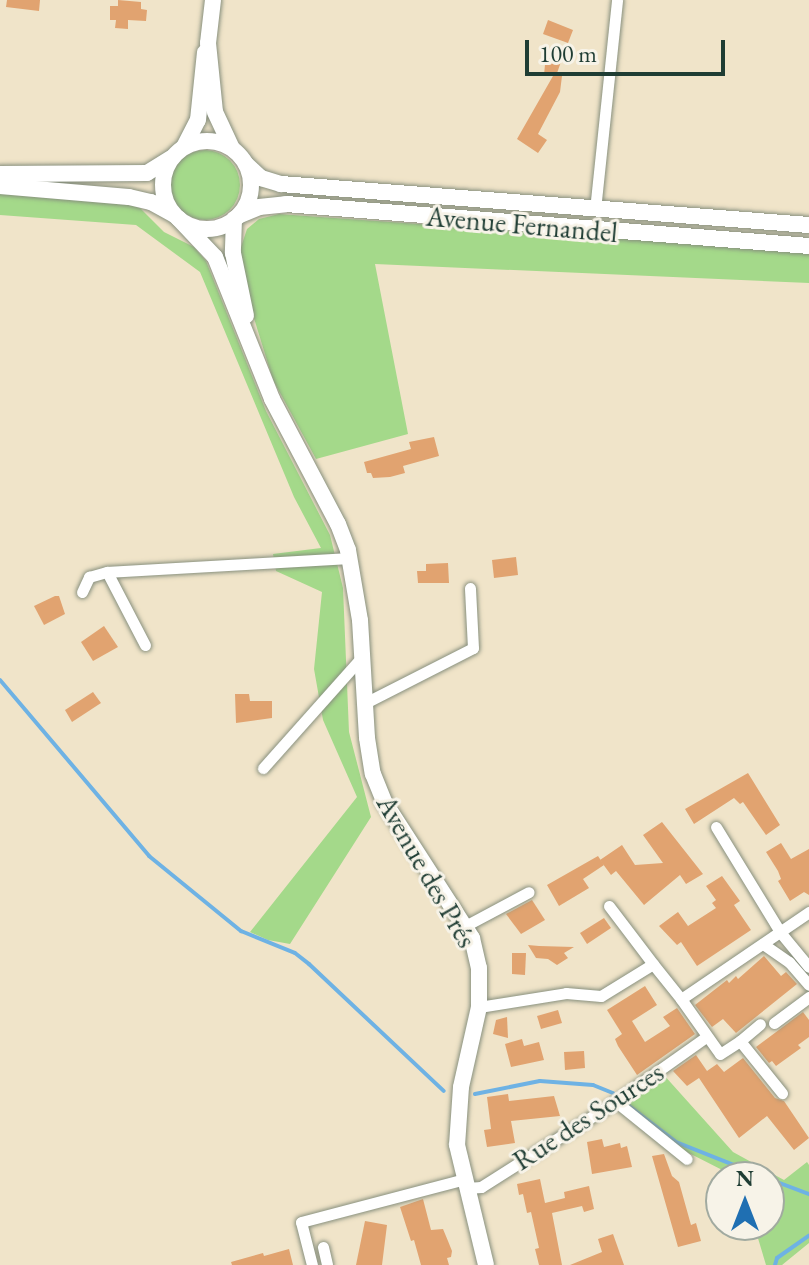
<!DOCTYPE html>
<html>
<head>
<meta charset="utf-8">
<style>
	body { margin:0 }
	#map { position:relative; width:809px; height:1265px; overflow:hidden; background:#f0e4c9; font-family:"EB Garamond",serif }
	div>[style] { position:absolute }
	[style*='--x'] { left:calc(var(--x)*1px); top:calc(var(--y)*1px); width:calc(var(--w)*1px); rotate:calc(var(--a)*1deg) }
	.green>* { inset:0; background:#a4d98a }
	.round { border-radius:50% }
	.stream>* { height:4px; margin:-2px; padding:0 2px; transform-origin:2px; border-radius:2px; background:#6eb2e4 }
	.building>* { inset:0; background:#e1a370 }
	.roads { filter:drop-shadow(0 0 2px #88907e) drop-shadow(0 0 2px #88907e) }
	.street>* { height:11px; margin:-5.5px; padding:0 5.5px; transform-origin:5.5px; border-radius:5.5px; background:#fff }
	.secondary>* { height:16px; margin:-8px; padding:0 8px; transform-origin:8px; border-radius:8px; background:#fff }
	.secondary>.ring { margin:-8px; padding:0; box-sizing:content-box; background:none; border:16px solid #fff; border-radius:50% }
	span { translate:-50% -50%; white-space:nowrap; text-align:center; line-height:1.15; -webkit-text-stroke:6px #f7f3e8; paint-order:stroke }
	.street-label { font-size:28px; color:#1f3d34 }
	.north { position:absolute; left:705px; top:1161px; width:80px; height:80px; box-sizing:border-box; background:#f7f3e8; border:2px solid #a1aaa0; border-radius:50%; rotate:0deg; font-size:22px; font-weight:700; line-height:32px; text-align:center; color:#1f3d34 }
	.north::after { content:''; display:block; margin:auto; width:28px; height:36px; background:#1f6fb2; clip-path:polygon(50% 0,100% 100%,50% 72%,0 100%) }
	.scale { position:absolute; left:525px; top:40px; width:200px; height:36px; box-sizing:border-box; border:4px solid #1f3d34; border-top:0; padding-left:10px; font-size:24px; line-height:28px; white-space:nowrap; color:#1f3d34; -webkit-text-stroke:6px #f7f3e8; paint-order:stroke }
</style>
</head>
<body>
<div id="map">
	<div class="green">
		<div class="round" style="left:170px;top:150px;width:70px;height:70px"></div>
		<div style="clip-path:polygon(0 192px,138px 206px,164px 232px,194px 247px,206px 261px,266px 411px,330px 535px,343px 588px,349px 732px,371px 817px,290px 944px,268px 940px,250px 932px,357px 797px,323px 720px,314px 669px,322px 592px,276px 571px,273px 554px,321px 548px,294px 497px,200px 272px,136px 225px,0 215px)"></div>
		<div style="clip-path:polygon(279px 214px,809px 252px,809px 283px,375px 264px,408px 434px,316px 459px,273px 380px,249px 302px,240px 250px,247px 229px,259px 219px)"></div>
		<div style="clip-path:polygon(663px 1074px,733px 1152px,784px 1180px,807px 1162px,809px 1165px,809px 1243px,782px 1265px,766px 1265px,754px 1225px,769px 1225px,769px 1177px,736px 1177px,679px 1148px,622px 1102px)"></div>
	</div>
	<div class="stream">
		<div style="--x:0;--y:680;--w:231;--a:49.7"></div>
		<div style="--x:149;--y:856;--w:119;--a:39.2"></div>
		<div style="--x:241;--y:931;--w:58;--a:22.2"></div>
		<div style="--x:295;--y:953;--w:18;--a:38"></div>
		<div style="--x:309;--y:964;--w:185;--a:43.3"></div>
		<div style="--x:475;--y:1094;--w:66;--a:-11.3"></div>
		<div style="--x:540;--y:1081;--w:53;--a:4.3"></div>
		<div style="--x:593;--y:1085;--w:22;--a:22"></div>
		<div style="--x:629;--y:1106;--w:59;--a:37.5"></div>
		<div style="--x:676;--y:1142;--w:95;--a:21.7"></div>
		<div style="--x:769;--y:1179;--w:43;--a:20.6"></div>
		<div style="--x:775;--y:1265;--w:7;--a:-74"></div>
		<div style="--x:777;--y:1258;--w:39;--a:-35"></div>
	</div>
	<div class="building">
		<div style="clip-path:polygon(7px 0,40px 0,39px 11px,6px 7px)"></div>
		<div style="clip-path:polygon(118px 0,141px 2px,141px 9px,147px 10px,146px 21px,128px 20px,128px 29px,115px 28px,116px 20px,110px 20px,110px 6px,118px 6px)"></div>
		<div style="clip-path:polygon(548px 20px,573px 30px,568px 43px,543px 34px)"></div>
		<div style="clip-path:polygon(546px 54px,563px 56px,556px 76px,544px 75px)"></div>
		<div style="clip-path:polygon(553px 76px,562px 76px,560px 92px,538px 134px,547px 140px,538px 153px,517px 139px)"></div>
		<div style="clip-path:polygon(434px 437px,439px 456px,403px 466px,405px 473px,390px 477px,373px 478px,371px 473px,367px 473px,364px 462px,411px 449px,409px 442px)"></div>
		<div style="clip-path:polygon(516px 557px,518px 575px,494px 578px,492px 560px)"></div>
		<div style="clip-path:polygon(448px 563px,449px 583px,418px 583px,417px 571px,426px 571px,426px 564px)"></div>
		<div style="clip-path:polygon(55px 596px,59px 596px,65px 614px,44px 625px,34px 606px)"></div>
		<div style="clip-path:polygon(104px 626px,118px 647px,93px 661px,81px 642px)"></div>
		<div style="clip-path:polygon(93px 692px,101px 703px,72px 722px,65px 710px)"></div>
		<div style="clip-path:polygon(235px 694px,249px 694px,250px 701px,272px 701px,272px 718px,236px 723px)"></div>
		<div style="clip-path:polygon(748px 773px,780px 825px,766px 835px,743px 802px,740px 804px,734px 798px,694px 824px,685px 809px)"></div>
		<div style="clip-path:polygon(662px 822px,703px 874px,686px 884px,680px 875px,644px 905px,616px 871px,611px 875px,600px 860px,622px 845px,635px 865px,663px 863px,643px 835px)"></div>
		<div style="clip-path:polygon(781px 843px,791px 859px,809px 849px,809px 895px,804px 892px,790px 901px,778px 881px,781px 879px,778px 871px,766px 852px)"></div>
		<div style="clip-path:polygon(598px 856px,604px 865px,583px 879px,589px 888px,559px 906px,547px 885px)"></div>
		<div style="clip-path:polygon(722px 876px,740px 901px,734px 905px,751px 930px,697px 966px,681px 942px,677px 945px,659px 926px,678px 912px,688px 926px,716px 908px,712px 903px,716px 900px,706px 886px)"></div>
		<div style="clip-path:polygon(532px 900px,545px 920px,521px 934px,506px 914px)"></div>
		<div style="clip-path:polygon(604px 918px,611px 928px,587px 944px,580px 933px)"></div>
		<div style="clip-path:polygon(528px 945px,539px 946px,574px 947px,564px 953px,568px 958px,557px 965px,548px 959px,536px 958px)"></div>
		<div style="clip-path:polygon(512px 953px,526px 953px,525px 975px,512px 974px)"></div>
		<div style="clip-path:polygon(764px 956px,781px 976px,786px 972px,797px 984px,736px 1033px,723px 1019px,712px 1027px,695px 1005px,727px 980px,729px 983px,736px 976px,738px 979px)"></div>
		<div style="clip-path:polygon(645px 986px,657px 1005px,632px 1021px,645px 1042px,670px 1026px,663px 1017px,677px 1008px,695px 1034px,637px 1075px,618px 1046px,615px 1039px,622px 1034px,607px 1010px)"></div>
		<div style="clip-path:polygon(558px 1010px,562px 1023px,541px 1029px,537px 1016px)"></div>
		<div style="clip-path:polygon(803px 1012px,809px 1020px,809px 1037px,798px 1045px,801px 1048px,776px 1066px,772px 1061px,769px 1063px,756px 1047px)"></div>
		<div style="clip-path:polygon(507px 1017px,508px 1038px,493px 1034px,496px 1020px)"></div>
		<div style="clip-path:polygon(522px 1039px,524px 1046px,539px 1042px,544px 1060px,511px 1067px,505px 1044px)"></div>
		<div style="clip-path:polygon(584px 1051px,585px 1068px,565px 1070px,564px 1052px)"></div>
		<div style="clip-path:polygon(696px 1055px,707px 1071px,717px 1064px,724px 1072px,743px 1058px,775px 1098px,784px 1101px,809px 1138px,794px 1150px,767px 1116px,739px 1138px,699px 1078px,687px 1086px,673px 1071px)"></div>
		<div style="clip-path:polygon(508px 1094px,509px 1101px,554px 1096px,560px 1116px,511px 1121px,515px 1143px,487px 1147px,484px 1130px,491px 1129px,487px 1097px)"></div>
		<div style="clip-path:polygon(602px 1139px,604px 1147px,620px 1143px,621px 1148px,627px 1146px,632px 1167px,592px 1174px,587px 1142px)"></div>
		<div style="clip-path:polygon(664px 1154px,672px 1176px,679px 1182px,691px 1225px,696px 1223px,701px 1241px,678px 1247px,652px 1156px)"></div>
		<div style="clip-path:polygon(540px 1179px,545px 1203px,565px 1198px,564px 1192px,589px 1186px,594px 1209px,584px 1212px,582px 1206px,552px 1213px,562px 1265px,539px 1265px,535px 1249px,539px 1248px,531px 1212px,527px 1213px,523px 1194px,519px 1195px,517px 1184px)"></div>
		<div style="clip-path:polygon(423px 1199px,431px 1230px,443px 1229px,448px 1241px,452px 1251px,451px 1257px,447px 1258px,449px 1265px,421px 1265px,414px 1240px,411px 1241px,400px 1207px)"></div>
		<div style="clip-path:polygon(365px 1221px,387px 1225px,382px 1265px,356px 1265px)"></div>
		<div style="clip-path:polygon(613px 1234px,624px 1265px,570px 1265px,602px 1252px,598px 1239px)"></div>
		<div style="clip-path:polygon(289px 1249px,293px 1265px,232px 1265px,231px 1262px,263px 1253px,264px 1256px)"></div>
	</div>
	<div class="roads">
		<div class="street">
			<div style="--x:595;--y:210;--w:211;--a:-84"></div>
			<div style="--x:82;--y:592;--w:17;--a:-65"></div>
			<div style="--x:89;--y:577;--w:19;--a:-16"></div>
			<div style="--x:145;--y:645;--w:82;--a:-117.5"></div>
			<div style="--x:107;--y:572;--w:242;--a:-3.3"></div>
			<div style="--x:365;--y:703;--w:121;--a:-27"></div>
			<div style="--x:473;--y:648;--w:60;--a:-92.9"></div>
			<div style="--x:263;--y:768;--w:149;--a:-48.3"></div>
			<div style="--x:716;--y:827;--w:123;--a:58.6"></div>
			<div style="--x:780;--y:932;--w:45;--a:50.4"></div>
			<div style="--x:609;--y:906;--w:73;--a:52.8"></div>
			<div style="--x:465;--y:926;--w:72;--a:-28"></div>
			<div style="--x:763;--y:944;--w:32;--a:35"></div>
			<div style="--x:789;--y:962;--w:30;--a:49"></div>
			<div style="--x:681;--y:999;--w:67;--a:54.7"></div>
			<div style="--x:720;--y:1054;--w:24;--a:-33"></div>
			<div style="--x:740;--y:1041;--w:67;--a:51.1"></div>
			<div style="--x:479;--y:1007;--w:88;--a:-9.1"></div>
			<div style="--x:566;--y:993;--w:35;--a:5"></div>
			<div style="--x:601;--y:996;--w:61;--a:-31.6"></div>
			<div style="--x:653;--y:964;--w:45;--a:51.3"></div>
			<div style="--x:681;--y:999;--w:155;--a:-34.2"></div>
			<div style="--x:774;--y:1023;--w:44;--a:-36.6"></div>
			<div style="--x:740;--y:1041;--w:26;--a:-40"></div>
			<div style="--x:615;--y:1101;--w:92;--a:38.9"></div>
			<div style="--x:467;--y:1188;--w:14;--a:-4"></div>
			<div style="--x:481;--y:1187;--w:153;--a:-32.4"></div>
			<div style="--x:610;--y:1105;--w:118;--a:-35.3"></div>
			<div style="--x:323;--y:1247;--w:18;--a:77"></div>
			<div style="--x:312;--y:1265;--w:44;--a:-104.3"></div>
			<div style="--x:301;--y:1222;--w:170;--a:-14.7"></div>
		</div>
		<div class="secondary">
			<div style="--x:213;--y:0;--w:43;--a:96.6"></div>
			<div style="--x:208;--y:43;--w:69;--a:84.2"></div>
			<div style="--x:215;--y:112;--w:40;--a:65"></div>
			<div class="ring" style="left:163px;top:141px;width:72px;height:72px"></div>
			<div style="--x:184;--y:147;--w:30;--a:-63"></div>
			<div style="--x:198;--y:120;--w:68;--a:-84.1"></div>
			<div style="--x:246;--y:164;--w:21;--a:43"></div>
			<div style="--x:261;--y:178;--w:21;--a:17"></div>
			<div style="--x:281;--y:184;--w:530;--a:4.44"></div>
			<div style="--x:0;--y:174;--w:147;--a:-0.4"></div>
			<div style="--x:147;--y:173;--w:28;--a:-32"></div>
			<div style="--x:0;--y:186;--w:129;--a:4.9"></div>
			<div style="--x:129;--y:197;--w:23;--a:13"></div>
			<div style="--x:151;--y:202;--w:26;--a:29"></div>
			<div style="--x:238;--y:216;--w:23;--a:-23"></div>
			<div style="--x:259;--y:207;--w:27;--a:-6"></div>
			<div style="--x:286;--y:204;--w:525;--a:4.59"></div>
			<div style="--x:178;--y:218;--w:54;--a:46.5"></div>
			<div style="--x:215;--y:257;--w:153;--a:68.1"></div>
			<div style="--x:272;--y:399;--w:141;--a:62.2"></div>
			<div style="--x:338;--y:524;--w:28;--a:69"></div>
			<div style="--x:348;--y:550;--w:71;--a:80.3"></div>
			<div style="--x:360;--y:620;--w:118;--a:86.6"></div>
			<div style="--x:367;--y:738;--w:36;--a:81"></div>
			<div style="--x:373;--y:774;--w:31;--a:68"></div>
			<div style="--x:385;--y:803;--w:161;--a:57.2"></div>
			<div style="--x:472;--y:938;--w:31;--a:77"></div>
			<div style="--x:479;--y:968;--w:39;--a:90"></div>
			<div style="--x:479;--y:1007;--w:82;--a:102.7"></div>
			<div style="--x:461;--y:1087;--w:58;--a:93.9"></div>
			<div style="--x:457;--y:1145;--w:123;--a:76.4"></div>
			<div style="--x:234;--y:219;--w:34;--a:92"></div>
			<div style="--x:233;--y:253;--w:64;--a:78.3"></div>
		</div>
	</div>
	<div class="street-label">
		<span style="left:522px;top:224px;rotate:5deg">Avenue Fernandel</span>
		<span style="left:427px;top:871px;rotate:60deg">Avenue des Prés</span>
		<span style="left:588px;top:1116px;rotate:-33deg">Rue des Sources</span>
	</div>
	<div class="north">N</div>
	<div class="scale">100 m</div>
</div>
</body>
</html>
